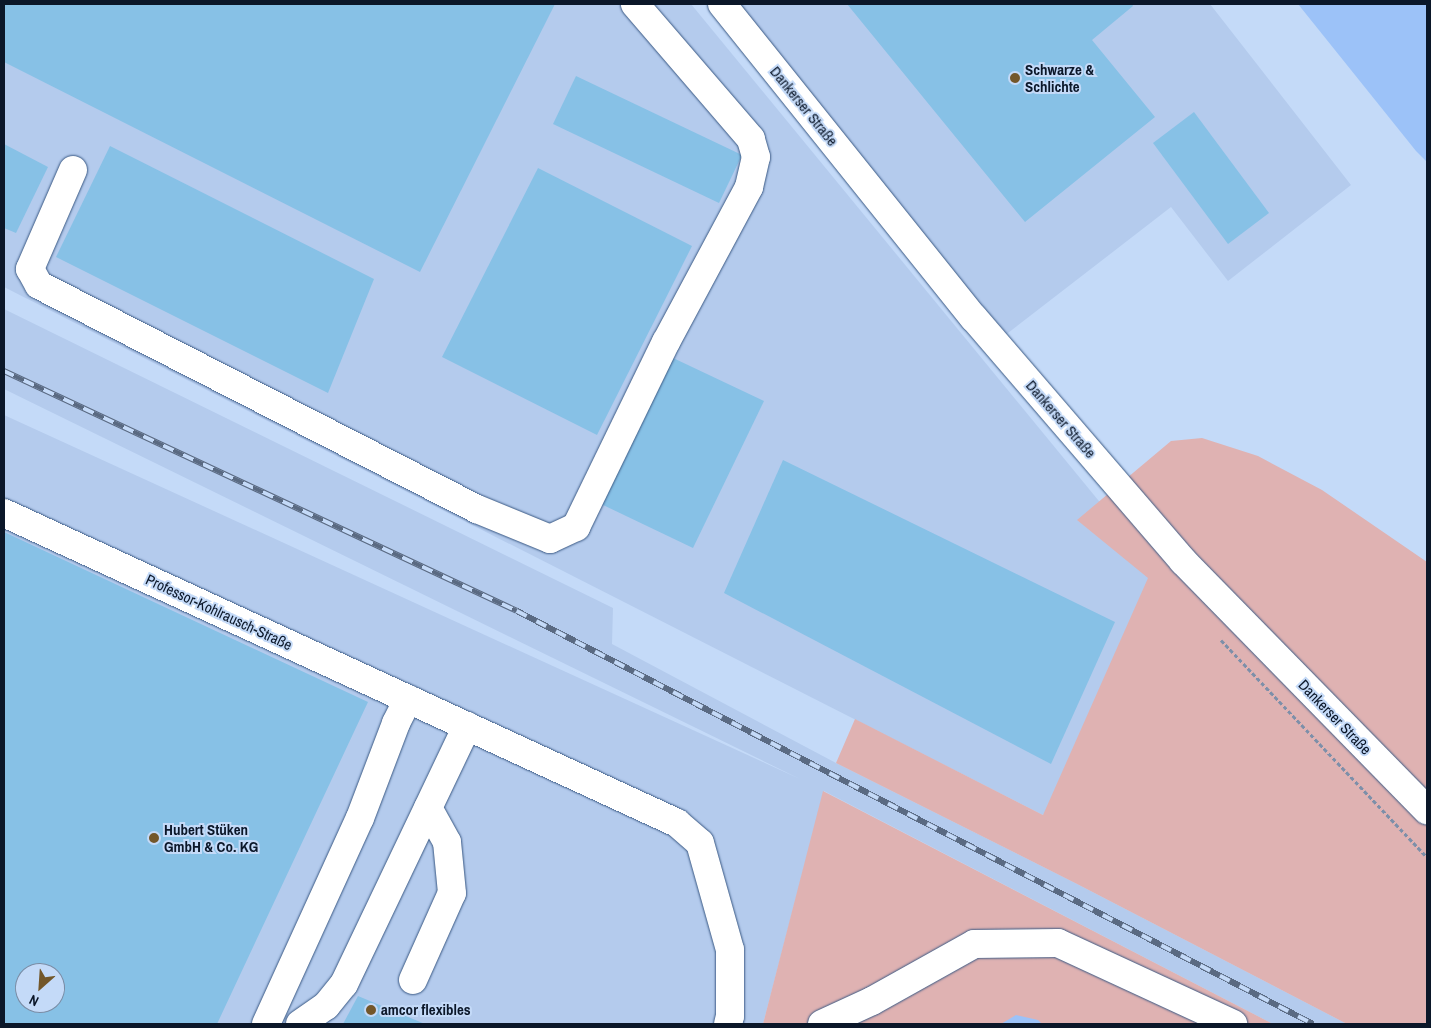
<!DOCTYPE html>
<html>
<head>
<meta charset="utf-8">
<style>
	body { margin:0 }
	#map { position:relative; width:1431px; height:1028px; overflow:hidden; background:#c4daf8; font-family:"Archivo Narrow",sans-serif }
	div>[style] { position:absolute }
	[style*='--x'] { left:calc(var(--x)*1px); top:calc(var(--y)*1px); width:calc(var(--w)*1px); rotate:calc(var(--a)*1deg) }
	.built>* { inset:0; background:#b4cbed }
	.green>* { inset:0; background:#dfb2b2 }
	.water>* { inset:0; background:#9cc2f8 }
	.building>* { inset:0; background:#87c1e6 }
	.path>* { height:3px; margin-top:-1.5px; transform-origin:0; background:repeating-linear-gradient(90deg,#7d8fa9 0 4px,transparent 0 6.5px) }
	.roads { filter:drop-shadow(0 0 1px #395883) drop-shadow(0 0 1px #395883) }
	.minor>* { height:28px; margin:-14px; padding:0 14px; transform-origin:14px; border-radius:14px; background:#fff }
	.major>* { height:28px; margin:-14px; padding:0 14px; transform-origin:14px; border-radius:14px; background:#fff }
	.rail>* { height:5.5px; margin-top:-2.75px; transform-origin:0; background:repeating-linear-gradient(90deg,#c4daf8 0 11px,#5a6a82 0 22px); box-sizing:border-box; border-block:1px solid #5a6a82 }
	.dots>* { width:14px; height:14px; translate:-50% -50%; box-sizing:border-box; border:2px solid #c4daf8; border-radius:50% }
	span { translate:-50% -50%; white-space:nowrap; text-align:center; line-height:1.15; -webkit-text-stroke:4px #c4daf8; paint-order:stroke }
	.poi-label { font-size:15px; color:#0b1729; font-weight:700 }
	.left { translate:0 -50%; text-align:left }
	.street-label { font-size:15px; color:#0b1729 }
	.frame { position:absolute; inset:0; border:5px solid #0b1729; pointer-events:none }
	.north { position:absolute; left:15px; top:963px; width:50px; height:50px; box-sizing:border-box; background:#c4daf8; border:1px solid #7a8ca5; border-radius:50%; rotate:206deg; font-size:14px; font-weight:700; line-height:20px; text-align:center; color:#0b1729 }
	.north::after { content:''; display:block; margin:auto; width:18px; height:22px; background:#73572a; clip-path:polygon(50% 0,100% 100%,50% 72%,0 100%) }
</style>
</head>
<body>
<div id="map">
	<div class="built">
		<div style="clip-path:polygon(4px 4px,691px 4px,1199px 623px,1043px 815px,4px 287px)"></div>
		<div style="clip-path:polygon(737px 4px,1210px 4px,1351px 185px,1228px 281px,1171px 207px,999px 340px)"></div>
		<div style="clip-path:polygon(evenodd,4px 309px,613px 608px,612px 644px,836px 763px,1079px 885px,1347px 1024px,1273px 1024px,824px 791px,763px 1024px,4px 1024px,4px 415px,800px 779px,4px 389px,4px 309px,25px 973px,55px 973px,55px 1003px,25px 1003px,25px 973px)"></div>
	</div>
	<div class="green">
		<div style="clip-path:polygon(1202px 438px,1258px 456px,1322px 490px,1427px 562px,1427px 1024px,1347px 1024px,1079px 885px,836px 763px,855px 719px,1043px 815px,1148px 578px,1077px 520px,1171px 441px)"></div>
		<div style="clip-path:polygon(823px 791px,1273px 1024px,763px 1024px)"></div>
	</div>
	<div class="water">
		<div style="clip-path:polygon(1298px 4px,1427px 4px,1427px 162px,1416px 151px)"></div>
		<div style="clip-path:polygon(1016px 1015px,1038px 1020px,1042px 1024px,1001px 1024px)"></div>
	</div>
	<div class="building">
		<div style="clip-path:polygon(4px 4px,555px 4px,420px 272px,4px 62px)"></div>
		<div style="clip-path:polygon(847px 4px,1132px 4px,1133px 6px,1092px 40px,1155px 117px,1025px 222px)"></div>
		<div style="clip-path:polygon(576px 76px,742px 155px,719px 203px,553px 124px)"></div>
		<div style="clip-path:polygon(1194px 112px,1269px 213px,1228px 244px,1153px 143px)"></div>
		<div style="clip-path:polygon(4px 144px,48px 167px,16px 233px,4px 228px)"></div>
		<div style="clip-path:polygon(110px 146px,374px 279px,328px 393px,56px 257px)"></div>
		<div style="clip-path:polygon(538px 168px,692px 246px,597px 435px,442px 357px)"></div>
		<div style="clip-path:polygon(671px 357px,764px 401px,693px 548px,601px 504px)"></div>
		<div style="clip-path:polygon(783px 460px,1115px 622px,1051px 764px,724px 593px)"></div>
		<div style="clip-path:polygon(evenodd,4px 532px,368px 702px,217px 1024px,4px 1024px,4px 532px,25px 973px,55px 973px,55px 1003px,25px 1003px,25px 973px)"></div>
		<div style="clip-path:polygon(358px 996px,425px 1024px,343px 1024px)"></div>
	</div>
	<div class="path">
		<div style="--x:1221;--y:640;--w:299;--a:46.5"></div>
	</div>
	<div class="roads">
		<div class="minor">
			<div style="--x:73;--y:170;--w:108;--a:113.5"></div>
			<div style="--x:30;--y:269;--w:18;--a:61"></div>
			<div style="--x:39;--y:285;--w:492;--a:27.1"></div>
			<div style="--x:477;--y:509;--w:79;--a:22.3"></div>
			<div style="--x:550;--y:539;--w:29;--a:-25"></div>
			<div style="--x:576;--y:527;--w:206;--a:-64.1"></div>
			<div style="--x:666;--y:342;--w:176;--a:-61.8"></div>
			<div style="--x:749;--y:187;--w:31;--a:-77"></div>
			<div style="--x:756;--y:157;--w:19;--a:-106"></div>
			<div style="--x:751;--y:139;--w:178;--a:-130.7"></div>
			<div style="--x:4;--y:513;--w:741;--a:24.73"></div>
			<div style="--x:677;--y:823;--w:30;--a:41"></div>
			<div style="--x:700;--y:843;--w:111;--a:74.3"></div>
			<div style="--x:730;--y:950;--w:66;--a:90"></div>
			<div style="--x:730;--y:1016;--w:8;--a:104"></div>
			<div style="--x:413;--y:980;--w:95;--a:-65.9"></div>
			<div style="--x:452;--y:893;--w:51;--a:-95.6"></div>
			<div style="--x:447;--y:842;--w:39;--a:-119"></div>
			<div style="--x:266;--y:1024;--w:226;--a:-65.5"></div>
			<div style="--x:360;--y:818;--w:102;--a:-69.2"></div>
			<div style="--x:396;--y:723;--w:27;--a:-63"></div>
			<div style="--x:300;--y:1024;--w:32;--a:-35"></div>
			<div style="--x:326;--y:1006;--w:28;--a:-51"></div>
			<div style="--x:344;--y:984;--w:286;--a:-64.5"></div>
			<div style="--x:822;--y:1024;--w:55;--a:-24.7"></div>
			<div style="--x:872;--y:1001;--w:117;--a:-29.2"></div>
			<div style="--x:974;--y:944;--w:84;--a:-0.7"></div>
			<div style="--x:1058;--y:943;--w:193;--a:24.8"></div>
		</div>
		<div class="major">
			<div style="--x:722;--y:4;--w:403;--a:51.3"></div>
			<div style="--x:974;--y:318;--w:321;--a:49.3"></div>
			<div style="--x:1183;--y:561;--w:349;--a:45.6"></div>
		</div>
	</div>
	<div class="rail">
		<div style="--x:4;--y:371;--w:566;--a:25.07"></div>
		<div style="--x:517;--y:611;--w:897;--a:27.42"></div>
	</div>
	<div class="dots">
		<div style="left:1015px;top:78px;background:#73572a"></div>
		<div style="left:154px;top:838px;background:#73572a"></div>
		<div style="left:371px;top:1010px;background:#73572a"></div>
	</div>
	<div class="poi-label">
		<span class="left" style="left:1025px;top:78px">Schwarze &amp;<br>Schlichte</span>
		<span class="left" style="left:164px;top:838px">Hubert Stüken<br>GmbH &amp; Co. KG</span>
		<span class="left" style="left:381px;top:1010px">amcor flexibles</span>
	</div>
	<div class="street-label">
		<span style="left:804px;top:106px;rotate:51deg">Dankerser Straße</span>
		<span style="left:1061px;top:419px;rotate:49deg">Dankerser Straße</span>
		<span style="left:219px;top:612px;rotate:25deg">Professor-Kohlrausch-Straße</span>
		<span style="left:1335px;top:717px;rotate:46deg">Dankerser Straße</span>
	</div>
	<div class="frame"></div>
	<div class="north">N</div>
</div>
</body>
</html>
